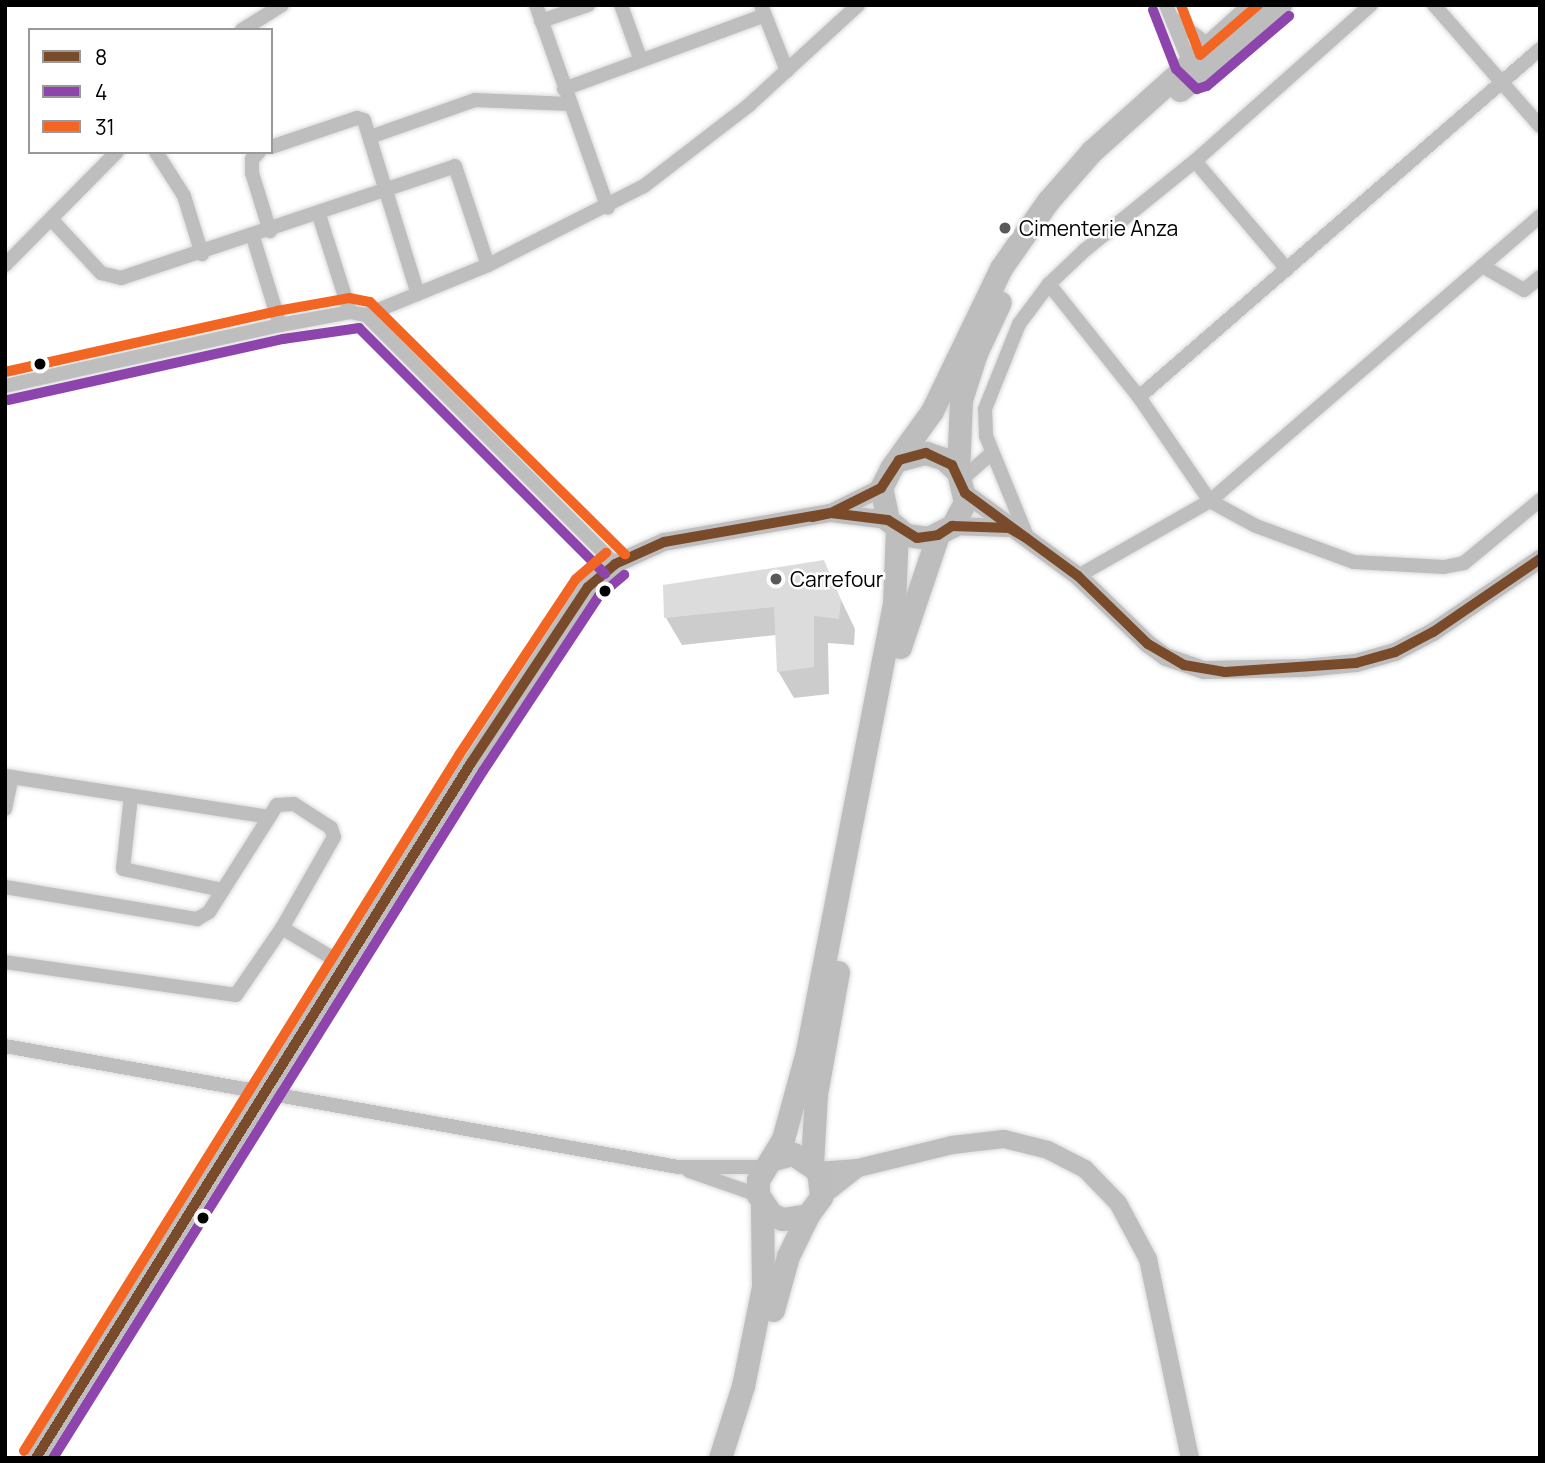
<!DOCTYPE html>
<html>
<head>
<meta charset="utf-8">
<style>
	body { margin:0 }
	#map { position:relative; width:1545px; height:1463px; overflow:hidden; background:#fff; font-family:Manrope,sans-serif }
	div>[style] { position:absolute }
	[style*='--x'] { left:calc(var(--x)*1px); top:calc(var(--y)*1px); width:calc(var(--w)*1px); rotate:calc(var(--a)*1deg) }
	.shadow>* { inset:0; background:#0003 }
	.building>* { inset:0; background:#dcdcdc }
	.roads { filter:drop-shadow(0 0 2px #dbdbdb) drop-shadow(0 0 2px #dbdbdb) }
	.minor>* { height:14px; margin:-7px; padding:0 7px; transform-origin:7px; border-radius:7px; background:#bebebe }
	.tertiary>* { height:18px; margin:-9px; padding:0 9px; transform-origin:9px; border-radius:9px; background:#bebebe }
	.trunk>* { height:23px; margin:-11.5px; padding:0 11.5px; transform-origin:11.5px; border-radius:11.5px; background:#bdbdbd }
	.bus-1>* { height:10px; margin:-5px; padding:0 5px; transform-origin:5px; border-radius:5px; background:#7a4b2a }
	.bus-2>* { height:10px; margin:-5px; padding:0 5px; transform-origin:5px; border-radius:5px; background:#8e44ad }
	.bus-3>* { height:10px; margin:-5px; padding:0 5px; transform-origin:5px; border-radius:5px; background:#f26522 }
	.dots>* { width:19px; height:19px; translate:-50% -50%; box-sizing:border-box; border:4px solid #fff; border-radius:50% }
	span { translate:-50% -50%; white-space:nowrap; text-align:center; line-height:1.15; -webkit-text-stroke:5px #fff; paint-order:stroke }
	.poi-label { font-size:21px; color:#000 }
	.left { translate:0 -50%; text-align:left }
	.frame { position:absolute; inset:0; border:7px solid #000; pointer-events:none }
	.legend { position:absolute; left:28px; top:28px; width:245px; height:126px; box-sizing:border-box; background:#fff; border:2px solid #999; margin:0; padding:9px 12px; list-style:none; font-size:21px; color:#000 }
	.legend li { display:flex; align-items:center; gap:14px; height:35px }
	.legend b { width:35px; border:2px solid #999 }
</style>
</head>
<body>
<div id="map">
	<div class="shadow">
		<div style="clip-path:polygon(823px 562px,855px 629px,854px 645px,828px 643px,829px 694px,794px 698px,778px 671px,777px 635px,682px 645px,666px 618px)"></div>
	</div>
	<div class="building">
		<div style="clip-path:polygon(824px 560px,841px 600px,839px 619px,814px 616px,814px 667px,777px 672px,774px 607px,664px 618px,663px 585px)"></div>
	</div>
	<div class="roads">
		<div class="minor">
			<div style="--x:536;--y:5;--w:215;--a:70.5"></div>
			<div style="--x:621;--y:5;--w:56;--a:70.3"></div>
			<div style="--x:761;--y:5;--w:71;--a:68.5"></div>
			<div style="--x:1166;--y:5;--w:68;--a:67.6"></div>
			<div style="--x:1434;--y:5;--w:161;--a:48.8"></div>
			<div style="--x:1171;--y:17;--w:54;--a:36.7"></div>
			<div style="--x:541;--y:21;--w:50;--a:-18.8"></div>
			<div style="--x:242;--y:30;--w:47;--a:-32"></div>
			<div style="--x:564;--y:89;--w:214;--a:-20.2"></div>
			<div style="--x:370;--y:137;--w:111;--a:-19.4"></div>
			<div style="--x:475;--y:100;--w:95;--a:2.4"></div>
			<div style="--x:271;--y:147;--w:91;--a:-18.6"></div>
			<div style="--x:357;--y:118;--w:7;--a:16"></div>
			<div style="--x:364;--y:120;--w:182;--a:72.8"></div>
			<div style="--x:156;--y:152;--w:52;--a:57.5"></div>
			<div style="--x:184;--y:196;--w:61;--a:72.8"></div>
			<div style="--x:259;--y:152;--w:10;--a:135"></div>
			<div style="--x:252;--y:159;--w:14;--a:90"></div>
			<div style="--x:252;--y:173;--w:61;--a:72.8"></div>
			<div style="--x:1195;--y:161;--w:142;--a:49.6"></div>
			<div style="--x:319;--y:215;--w:102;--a:72.3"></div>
			<div style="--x:51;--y:219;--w:74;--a:47.2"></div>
			<div style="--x:101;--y:273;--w:21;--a:14"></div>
			<div style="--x:121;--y:278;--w:352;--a:-18.5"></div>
			<div style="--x:455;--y:166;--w:104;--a:71.6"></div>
			<div style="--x:253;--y:237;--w:92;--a:72.9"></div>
			<div style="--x:5;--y:265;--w:159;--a:-45.3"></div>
			<div style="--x:1482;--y:266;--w:48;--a:29.7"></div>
			<div style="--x:1524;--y:290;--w:21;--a:-39"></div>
			<div style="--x:1049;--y:284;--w:144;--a:51.5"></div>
			<div style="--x:1139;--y:397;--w:126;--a:55.7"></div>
			<div style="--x:1210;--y:501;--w:52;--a:28.5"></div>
			<div style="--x:1256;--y:526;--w:104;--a:20.2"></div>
			<div style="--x:1354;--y:562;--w:90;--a:3.2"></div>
			<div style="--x:1444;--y:567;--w:20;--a:-11"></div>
			<div style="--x:1464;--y:563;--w:99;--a:-39.7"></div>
			<div style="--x:366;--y:315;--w:132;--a:-22.3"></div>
			<div style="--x:488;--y:265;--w:175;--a:-26.9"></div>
			<div style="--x:644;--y:186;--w:133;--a:-37.6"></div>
			<div style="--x:749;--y:105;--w:148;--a:-42.5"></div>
			<div style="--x:5;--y:386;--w:282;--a:-12.5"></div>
			<div style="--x:280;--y:325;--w:71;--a:-10.5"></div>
			<div style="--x:350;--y:312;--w:16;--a:11"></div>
			<div style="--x:366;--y:315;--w:352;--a:45"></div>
			<div style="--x:1139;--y:397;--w:531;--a:-40.95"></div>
			<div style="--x:962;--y:479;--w:40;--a:-41"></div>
			<div style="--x:1028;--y:539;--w:111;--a:-112.2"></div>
			<div style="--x:986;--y:436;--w:27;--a:-92"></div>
			<div style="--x:985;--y:409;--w:92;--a:-68.2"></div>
			<div style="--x:1019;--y:324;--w:50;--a:-53.1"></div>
			<div style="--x:1049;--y:284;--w:50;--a:-43.4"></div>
			<div style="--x:1085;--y:250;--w:141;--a:-39"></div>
			<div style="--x:1195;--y:161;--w:235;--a:-41.6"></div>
			<div style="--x:1078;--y:576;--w:152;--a:-29.6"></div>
			<div style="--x:1210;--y:501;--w:436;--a:-40.8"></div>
			<div style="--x:5;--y:776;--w:267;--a:8.8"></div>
			<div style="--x:131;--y:796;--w:73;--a:96.3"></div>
			<div style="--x:123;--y:869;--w:102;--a:11.9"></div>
			<div style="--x:5;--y:809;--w:33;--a:-78"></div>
			<div style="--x:5;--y:887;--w:195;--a:9.5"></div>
			<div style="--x:197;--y:919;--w:14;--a:-30"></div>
			<div style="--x:209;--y:912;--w:127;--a:-57.6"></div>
			<div style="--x:277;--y:805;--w:17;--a:-3"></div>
			<div style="--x:294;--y:804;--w:44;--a:33"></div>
			<div style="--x:331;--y:828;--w:9;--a:72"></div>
			<div style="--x:334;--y:837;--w:105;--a:119.7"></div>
			<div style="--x:282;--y:928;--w:81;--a:124.5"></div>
			<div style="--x:236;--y:995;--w:233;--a:-171.9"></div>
			<div style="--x:282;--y:928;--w:72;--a:30.8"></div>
			<div style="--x:5;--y:1046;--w:684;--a:10.19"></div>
			<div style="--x:678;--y:1167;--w:85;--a:0"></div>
			<div style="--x:689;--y:1171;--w:73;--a:19.2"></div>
		</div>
		<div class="tertiary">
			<div style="--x:965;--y:493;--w:140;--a:36.3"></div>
			<div style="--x:1078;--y:576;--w:98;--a:44.2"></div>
			<div style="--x:1148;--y:644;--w:22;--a:36"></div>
			<div style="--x:1166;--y:657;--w:40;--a:18.9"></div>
			<div style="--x:1204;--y:670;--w:101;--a:-1.1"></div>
			<div style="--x:1305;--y:668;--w:51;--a:-5.6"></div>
			<div style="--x:1356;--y:663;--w:41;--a:-15.8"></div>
			<div style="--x:1395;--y:652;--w:43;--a:-27.8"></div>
			<div style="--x:1433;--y:632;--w:130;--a:-34.3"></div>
			<div style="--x:831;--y:513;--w:56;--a:-26.6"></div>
			<div style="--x:952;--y:526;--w:57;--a:2"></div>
			<div style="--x:818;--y:1171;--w:40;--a:-4.3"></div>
			<div style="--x:858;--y:1168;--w:97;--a:-13.7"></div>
			<div style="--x:952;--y:1145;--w:52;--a:-6.6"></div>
			<div style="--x:1004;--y:1139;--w:45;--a:14"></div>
			<div style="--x:1048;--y:1150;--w:42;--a:27.2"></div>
			<div style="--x:1085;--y:1169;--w:47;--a:45.9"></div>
			<div style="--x:1118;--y:1203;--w:64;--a:61.8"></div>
			<div style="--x:1148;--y:1259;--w:203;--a:78.1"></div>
			<div style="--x:821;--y:1197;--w:47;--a:-38.1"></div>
			<div style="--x:36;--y:1458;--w:807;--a:-57.96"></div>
			<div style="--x:464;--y:774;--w:224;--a:-56.5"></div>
			<div style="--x:588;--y:587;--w:35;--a:-40"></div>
			<div style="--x:615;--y:564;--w:54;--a:-24.2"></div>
			<div style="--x:664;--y:542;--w:169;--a:-9.9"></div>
			<div style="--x:831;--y:513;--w:57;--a:7"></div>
		</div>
		<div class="trunk">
			<div style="--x:1180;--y:90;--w:131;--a:-40.4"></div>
			<div style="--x:899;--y:460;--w:28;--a:-15"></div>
			<div style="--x:926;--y:453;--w:19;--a:18"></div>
			<div style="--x:944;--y:459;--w:19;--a:43"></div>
			<div style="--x:958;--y:472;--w:31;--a:77"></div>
			<div style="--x:965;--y:502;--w:27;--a:118"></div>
			<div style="--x:952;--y:526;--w:27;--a:153"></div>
			<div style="--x:928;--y:538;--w:22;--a:-172"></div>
			<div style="--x:906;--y:535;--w:23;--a:-140"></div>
			<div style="--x:888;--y:520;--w:33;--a:-102"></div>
			<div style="--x:881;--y:488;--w:22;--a:-63"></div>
			<div style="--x:891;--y:468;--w:70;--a:-54.3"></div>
			<div style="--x:932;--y:411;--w:159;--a:-64.2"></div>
			<div style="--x:1001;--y:268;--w:82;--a:-55"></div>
			<div style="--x:1048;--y:201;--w:67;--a:-48.7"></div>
			<div style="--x:1092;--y:151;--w:219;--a:-41.9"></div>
			<div style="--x:958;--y:472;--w:72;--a:-87.6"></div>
			<div style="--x:961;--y:400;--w:49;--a:-72.3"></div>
			<div style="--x:976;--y:353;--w:56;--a:-64.8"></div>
			<div style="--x:900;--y:647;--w:118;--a:-71.3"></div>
			<div style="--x:773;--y:1159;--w:21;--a:-14"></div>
			<div style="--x:793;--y:1154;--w:30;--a:34"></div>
			<div style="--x:818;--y:1171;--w:26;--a:83"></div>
			<div style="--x:821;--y:1197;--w:22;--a:126"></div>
			<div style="--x:808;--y:1215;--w:26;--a:171"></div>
			<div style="--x:782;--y:1219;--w:12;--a:-156"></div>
			<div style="--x:771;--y:1214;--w:23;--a:-124"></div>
			<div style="--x:758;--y:1195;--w:15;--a:-90"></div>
			<div style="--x:758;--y:1180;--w:48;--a:-58.6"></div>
			<div style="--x:783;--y:1139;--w:91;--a:-74.7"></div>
			<div style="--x:807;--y:1051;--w:455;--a:-79"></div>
			<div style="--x:894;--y:604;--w:74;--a:-87.7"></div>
			<div style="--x:812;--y:1163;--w:69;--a:-86.7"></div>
			<div style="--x:816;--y:1094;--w:124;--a:-79.8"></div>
			<div style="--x:773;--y:1310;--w:56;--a:-74.5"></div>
			<div style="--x:788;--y:1256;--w:46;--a:-64"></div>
			<div style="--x:720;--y:1458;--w:76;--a:-72.3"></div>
			<div style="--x:743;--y:1386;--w:101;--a:-78.6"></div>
			<div style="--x:763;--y:1287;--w:83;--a:-90.7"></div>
		</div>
	</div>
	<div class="bus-1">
		<div style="--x:812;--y:517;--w:19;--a:-12"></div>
		<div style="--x:831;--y:513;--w:57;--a:7"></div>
		<div style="--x:888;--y:520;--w:34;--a:32"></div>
		<div style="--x:917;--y:538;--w:21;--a:-8"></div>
		<div style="--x:938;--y:535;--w:17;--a:-33"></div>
		<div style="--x:952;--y:526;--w:57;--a:2"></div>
		<div style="--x:1009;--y:528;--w:20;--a:30"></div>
		<div style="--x:36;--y:1458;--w:820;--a:-57.96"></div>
		<div style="--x:471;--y:763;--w:211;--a:-56.4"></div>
		<div style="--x:588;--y:587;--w:35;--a:-40"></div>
		<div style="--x:615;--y:564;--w:54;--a:-24.2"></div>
		<div style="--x:664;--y:542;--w:169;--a:-9.9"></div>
		<div style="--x:831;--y:513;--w:56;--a:-26.6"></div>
		<div style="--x:881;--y:488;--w:33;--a:-57"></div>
		<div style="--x:899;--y:460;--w:28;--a:-15"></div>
		<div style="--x:926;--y:453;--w:29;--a:25"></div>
		<div style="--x:952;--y:465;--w:31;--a:65"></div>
		<div style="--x:965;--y:493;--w:140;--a:36.3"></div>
		<div style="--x:1078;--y:576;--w:98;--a:44.2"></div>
		<div style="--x:1148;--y:644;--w:42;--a:30.3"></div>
		<div style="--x:1184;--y:665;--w:42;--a:9.7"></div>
		<div style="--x:1225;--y:672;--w:131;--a:-3.9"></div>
		<div style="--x:1356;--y:663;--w:41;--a:-15.8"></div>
		<div style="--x:1395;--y:652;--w:43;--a:-27.8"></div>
		<div style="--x:1433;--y:632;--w:130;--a:-34.3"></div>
	</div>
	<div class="bus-2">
		<div style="--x:1153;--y:10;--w:63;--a:68.7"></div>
		<div style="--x:1176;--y:69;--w:29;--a:44"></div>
		<div style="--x:1197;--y:89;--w:10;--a:-17"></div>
		<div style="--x:1207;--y:86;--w:108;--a:-40.5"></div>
		<div style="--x:8;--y:400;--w:282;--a:-12.5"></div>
		<div style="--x:283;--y:339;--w:77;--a:-8.2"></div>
		<div style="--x:359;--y:328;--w:348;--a:45"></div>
		<div style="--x:53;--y:1458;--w:810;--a:-57.96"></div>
		<div style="--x:483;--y:771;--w:210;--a:-56.5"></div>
		<div style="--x:599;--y:596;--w:33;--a:-40"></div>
	</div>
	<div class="bus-3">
		<div style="--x:1181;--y:5;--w:53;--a:69.2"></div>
		<div style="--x:1200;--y:55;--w:77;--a:-40.8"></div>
		<div style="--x:5;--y:372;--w:279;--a:-12.6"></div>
		<div style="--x:277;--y:311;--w:73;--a:-10.2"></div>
		<div style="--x:349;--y:298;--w:21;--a:11"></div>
		<div style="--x:370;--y:302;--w:359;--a:44.7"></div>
		<div style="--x:24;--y:1451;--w:821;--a:-57.99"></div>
		<div style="--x:459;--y:755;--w:211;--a:-56.4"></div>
		<div style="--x:576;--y:579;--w:40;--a:-41"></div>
	</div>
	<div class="dots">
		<div style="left:1005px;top:228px;background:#595959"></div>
		<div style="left:40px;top:364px;background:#000"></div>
		<div style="left:776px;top:579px;background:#595959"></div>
		<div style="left:605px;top:591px;background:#000"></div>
		<div style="left:203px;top:1218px;background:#000"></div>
	</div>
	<div class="poi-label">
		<span class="left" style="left:1019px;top:228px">Cimenterie Anza</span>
		<span class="left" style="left:790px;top:579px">Carrefour</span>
	</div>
	<div class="frame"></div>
	<ul class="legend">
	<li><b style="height:9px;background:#7a4b2a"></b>8</li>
	<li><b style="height:9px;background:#8e44ad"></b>4</li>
	<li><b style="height:9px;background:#f26522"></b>31</li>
	</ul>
</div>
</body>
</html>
